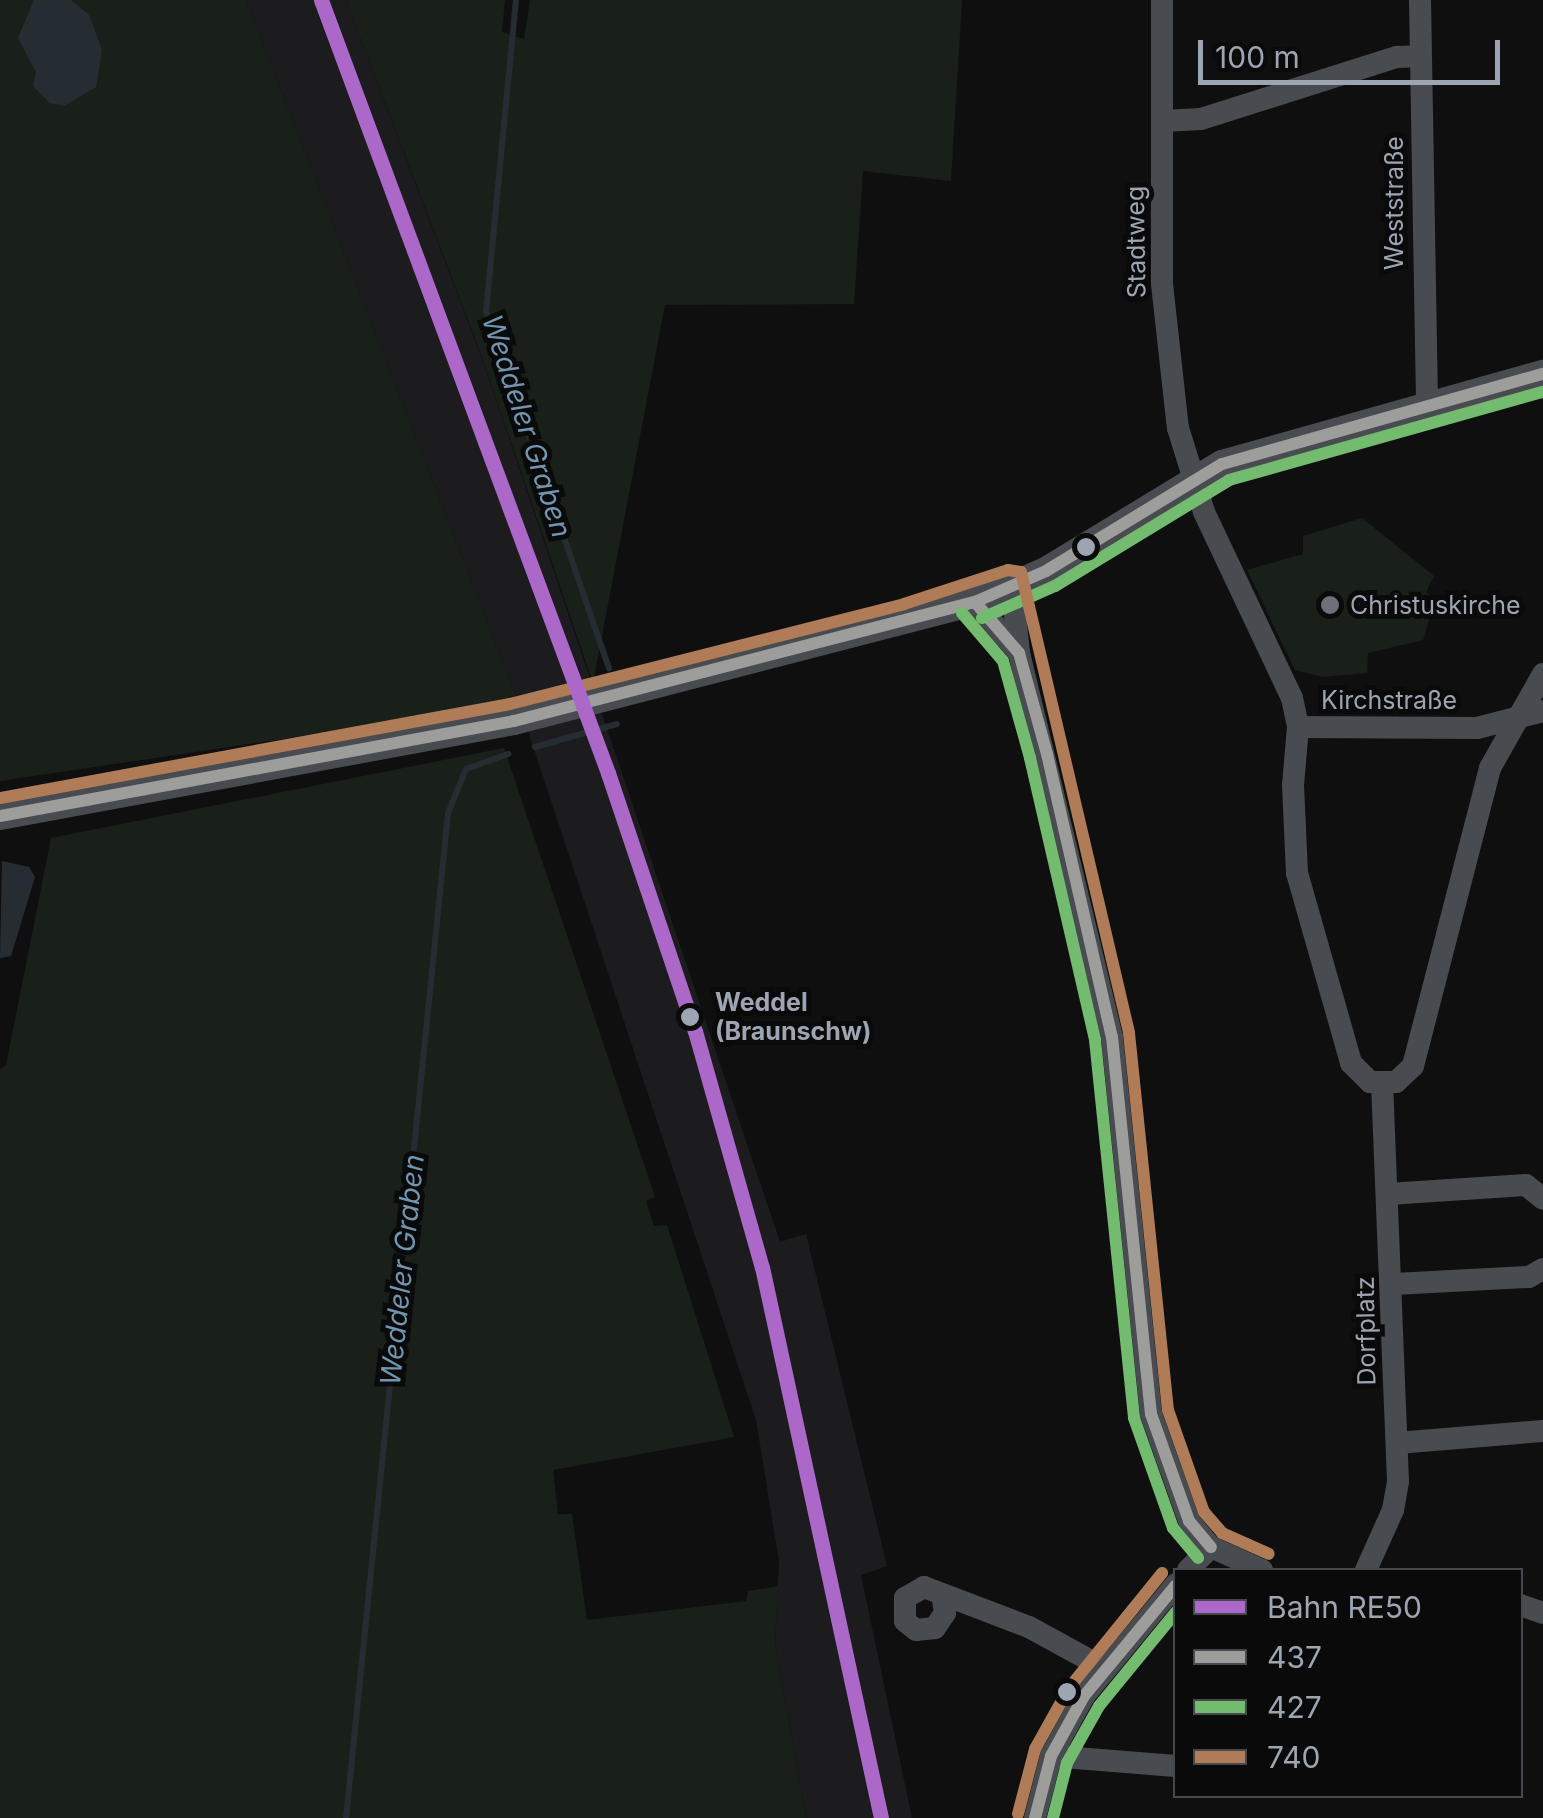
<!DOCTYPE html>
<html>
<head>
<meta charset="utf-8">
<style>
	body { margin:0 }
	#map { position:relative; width:1543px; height:1818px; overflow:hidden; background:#0f0f10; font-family:Inter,sans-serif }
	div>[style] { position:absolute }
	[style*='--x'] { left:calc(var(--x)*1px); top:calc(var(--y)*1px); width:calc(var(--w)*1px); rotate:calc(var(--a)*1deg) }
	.built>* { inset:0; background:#1c1c1e }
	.green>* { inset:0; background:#19201a }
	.water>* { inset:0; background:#252d33 }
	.stream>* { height:6px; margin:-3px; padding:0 3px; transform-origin:3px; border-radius:3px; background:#252d33 }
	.minor>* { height:22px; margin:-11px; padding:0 11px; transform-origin:11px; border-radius:11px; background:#484b4f }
	.tertiary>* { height:28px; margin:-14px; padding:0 14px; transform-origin:14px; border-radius:14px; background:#484b4f }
	.bus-1>* { height:12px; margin:-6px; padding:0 6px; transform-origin:6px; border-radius:6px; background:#9d9d9c }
	.bus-2>* { height:12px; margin:-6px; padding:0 6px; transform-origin:6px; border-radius:6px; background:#72bb6f }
	.bus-3>* { height:12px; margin:-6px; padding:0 6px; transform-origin:6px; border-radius:6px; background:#b07c57 }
	.rail-1>* { height:15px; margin:-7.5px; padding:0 7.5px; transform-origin:7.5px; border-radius:7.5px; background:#ac68c9 }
	.dots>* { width:28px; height:28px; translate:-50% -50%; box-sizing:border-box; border:5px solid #0a0a0b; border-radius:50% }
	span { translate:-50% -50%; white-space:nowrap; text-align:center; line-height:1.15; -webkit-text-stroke:10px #0a0a0b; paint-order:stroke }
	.street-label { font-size:25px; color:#9ea5b2 }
	.poi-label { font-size:25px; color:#9ea5b2 }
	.left { translate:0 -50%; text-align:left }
	.stop-label { font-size:25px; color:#9ea5b2; font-weight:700 }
	.water-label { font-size:28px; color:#7295b1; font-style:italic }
	.legend { position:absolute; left:1173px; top:1568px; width:350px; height:230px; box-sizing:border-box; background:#0a0a0b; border:2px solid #45484e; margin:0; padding:12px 18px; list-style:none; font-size:30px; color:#9ea5b2 }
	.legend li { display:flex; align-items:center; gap:20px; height:50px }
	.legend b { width:50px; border:2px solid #45484e }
	.scale { position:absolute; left:1198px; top:40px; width:302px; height:45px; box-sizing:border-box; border:5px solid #9ea5b2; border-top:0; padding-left:12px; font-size:30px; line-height:35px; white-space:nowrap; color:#9ea5b2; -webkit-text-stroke:8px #0a0a0b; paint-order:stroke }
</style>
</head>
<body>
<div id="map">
	<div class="built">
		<div style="clip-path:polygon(246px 0,346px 0,484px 364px,780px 1242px,806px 1234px,887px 1566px,861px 1575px,912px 1818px,806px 1818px,775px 1645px,779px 1561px,756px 1420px,519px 704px)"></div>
	</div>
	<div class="green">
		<div style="clip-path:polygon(0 0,246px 0,519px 704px,0 781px)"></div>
		<div style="clip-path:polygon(346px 0,505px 0,502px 32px,524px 39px,530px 0,962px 0,951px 181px,863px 171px,854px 304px,665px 305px,593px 683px,482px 357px)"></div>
		<div style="clip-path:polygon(1362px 518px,1434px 576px,1426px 592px,1435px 599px,1423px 640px,1368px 653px,1367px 673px,1323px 677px,1295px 670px,1247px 570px,1303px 554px,1303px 536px)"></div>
		<div style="clip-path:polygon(504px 748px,655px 1197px,646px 1201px,654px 1226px,667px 1225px,734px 1437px,553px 1470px,558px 1514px,572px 1514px,587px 1620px,746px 1601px,748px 1591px,778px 1586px,775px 1645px,806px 1818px,0 1818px,0 1069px,6px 1065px,51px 838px)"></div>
	</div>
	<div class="water">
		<div style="clip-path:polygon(34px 0,71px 0,89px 15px,102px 50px,96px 87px,64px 106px,50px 103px,33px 86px,36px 72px,18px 38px)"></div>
		<div style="clip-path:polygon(2px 861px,29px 867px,35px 877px,11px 956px,0 958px)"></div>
	</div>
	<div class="stream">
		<div style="--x:516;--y:0;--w:312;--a:95.5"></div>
		<div style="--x:486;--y:311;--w:378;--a:71"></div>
		<div style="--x:535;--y:747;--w:85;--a:-15.7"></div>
		<div style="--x:346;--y:1818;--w:1010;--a:-84.2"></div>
		<div style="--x:448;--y:813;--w:48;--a:-67.8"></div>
		<div style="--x:466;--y:769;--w:45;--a:-19.7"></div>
	</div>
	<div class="minor">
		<div style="--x:1162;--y:0;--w:284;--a:90"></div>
		<div style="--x:1162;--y:284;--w:145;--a:83.7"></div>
		<div style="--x:1178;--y:428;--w:88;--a:72.8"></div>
		<div style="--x:1204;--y:512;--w:206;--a:64.7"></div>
		<div style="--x:1292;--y:698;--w:30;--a:78"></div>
		<div style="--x:1298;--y:727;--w:58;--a:94.9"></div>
		<div style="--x:1293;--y:785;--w:88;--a:87.4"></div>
		<div style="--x:1297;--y:873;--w:198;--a:74.1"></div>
		<div style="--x:1351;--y:1063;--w:27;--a:45"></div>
		<div style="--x:1370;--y:1082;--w:26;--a:0"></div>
		<div style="--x:1396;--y:1082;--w:23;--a:-43"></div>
		<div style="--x:1413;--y:1066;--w:308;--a:-75.5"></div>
		<div style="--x:1490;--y:768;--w:108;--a:-60.6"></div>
		<div style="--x:1420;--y:0;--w:406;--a:89"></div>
		<div style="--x:1163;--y:121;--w:38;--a:-3"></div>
		<div style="--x:1201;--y:119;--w:206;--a:-17.6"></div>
		<div style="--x:1397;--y:57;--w:23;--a:-2"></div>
		<div style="--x:1012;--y:587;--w:66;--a:83.9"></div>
		<div style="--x:1019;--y:653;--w:395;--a:76.4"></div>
		<div style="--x:1112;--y:1037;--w:379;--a:84.1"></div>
		<div style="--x:1151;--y:1414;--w:114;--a:70.4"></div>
		<div style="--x:1189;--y:1521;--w:34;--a:50"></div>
		<div style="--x:1211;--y:1547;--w:56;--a:24.3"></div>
		<div style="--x:975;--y:602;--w:67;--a:49.2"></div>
		<div style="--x:1298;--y:727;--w:179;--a:0.3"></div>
		<div style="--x:1477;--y:728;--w:68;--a:-14.4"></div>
		<div style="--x:1388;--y:1194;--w:138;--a:-3.7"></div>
		<div style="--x:1526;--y:1185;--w:22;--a:39"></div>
		<div style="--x:1394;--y:1284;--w:135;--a:-3"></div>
		<div style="--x:1529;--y:1277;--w:16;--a:-30"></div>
		<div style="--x:1397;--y:1443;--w:146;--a:-4.7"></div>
		<div style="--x:1188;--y:1570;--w:33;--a:-45"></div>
		<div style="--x:1366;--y:1570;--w:66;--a:-65.8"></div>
		<div style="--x:1393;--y:1510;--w:29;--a:-80"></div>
		<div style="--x:1398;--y:1481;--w:396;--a:-92.3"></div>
		<div style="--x:943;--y:1600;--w:13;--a:81"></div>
		<div style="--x:945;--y:1613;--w:18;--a:124"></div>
		<div style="--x:935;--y:1628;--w:19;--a:174"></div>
		<div style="--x:916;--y:1630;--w:14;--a:-141"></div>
		<div style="--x:905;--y:1621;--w:23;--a:-90"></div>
		<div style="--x:905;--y:1598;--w:22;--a:-30"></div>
		<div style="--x:924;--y:1587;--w:112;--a:20.9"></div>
		<div style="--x:1029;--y:1627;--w:83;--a:28.7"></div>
		<div style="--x:1520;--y:1605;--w:24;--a:19"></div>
		<div style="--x:1051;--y:1756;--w:125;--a:4.6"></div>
		<div style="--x:1035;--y:1818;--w:64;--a:-75.5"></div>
		<div style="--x:1051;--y:1756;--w:68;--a:-61.2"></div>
		<div style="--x:1084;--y:1696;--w:145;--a:-50.6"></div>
	</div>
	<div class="tertiary">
		<div style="--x:0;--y:816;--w:523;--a:-10.47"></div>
		<div style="--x:514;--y:721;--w:476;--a:-14.5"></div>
		<div style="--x:975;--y:602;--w:77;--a:-23.6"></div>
		<div style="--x:1046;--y:571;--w:206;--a:-31.3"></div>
		<div style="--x:1222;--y:464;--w:333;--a:-15.7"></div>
	</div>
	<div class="bus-1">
		<div style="--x:975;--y:602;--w:67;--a:49.2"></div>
		<div style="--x:1019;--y:653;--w:105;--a:74.5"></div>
		<div style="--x:1047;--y:754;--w:290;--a:77.1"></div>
		<div style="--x:1112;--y:1037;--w:379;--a:84.1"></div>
		<div style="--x:1151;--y:1414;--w:114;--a:70.4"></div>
		<div style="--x:1189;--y:1521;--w:34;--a:50"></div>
		<div style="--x:0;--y:816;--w:523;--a:-10.47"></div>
		<div style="--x:514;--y:721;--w:476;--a:-14.5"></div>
		<div style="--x:975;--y:602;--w:77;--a:-23.6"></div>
		<div style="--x:1046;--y:571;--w:206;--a:-31.3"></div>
		<div style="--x:1222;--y:464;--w:333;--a:-15.7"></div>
		<div style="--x:1035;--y:1818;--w:64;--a:-75.5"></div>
		<div style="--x:1051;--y:1756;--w:68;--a:-61.2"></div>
		<div style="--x:1084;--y:1696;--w:144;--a:-50.3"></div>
	</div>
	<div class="bus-2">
		<div style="--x:962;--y:613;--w:63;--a:49.5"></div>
		<div style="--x:1003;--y:661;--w:101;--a:74.4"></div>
		<div style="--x:1030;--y:758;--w:289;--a:77"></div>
		<div style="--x:1095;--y:1040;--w:380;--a:84.1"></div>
		<div style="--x:1134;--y:1418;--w:117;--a:70.5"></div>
		<div style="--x:1173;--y:1528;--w:39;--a:50"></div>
		<div style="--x:982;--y:618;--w:80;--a:-23.7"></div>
		<div style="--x:1055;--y:586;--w:204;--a:-31.3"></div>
		<div style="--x:1229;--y:480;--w:326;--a:-15.7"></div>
		<div style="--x:1053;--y:1818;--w:57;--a:-75.7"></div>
		<div style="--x:1067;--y:1763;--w:65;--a:-60.7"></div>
		<div style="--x:1099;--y:1706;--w:122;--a:-50.7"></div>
	</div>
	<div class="bus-3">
		<div style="--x:0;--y:798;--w:519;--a:-10.44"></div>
		<div style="--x:510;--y:704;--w:406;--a:-14.2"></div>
		<div style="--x:904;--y:604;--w:109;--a:-18.1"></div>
		<div style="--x:1008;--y:570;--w:13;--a:9"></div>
		<div style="--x:1021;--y:572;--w:473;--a:76.8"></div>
		<div style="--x:1129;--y:1033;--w:379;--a:84.1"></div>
		<div style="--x:1168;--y:1410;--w:108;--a:70.6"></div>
		<div style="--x:1204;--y:1512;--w:28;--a:49"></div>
		<div style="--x:1222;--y:1533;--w:51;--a:24.1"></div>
		<div style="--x:1018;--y:1814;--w:67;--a:-75.3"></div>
		<div style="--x:1035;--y:1749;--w:70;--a:-60.9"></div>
		<div style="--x:1069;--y:1688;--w:148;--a:-51"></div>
	</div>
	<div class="rail-1">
		<div style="--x:321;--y:0;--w:825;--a:69.63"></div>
		<div style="--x:608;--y:773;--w:272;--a:71.4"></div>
		<div style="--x:695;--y:1031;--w:245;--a:74.2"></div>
		<div style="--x:762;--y:1267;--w:564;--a:77.81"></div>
	</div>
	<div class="dots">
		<div style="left:1086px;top:547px;background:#9ea5b2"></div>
		<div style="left:1330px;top:605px;background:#6c7079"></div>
		<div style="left:690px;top:1017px;background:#9ea5b2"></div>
		<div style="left:1067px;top:1692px;background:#9ea5b2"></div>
	</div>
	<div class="street-label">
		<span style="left:1394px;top:203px;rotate:-90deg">Weststraße</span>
		<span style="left:1136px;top:242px;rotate:-91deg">Stadtweg</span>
		<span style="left:1389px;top:700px">Kirchstraße</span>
		<span style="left:1366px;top:1331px;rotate:-91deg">Dorfplatz</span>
	</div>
	<div class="poi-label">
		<span class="left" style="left:1350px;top:605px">Christuskirche</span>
	</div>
	<div class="stop-label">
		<span class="left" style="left:715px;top:1017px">Weddel<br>(Braunschw)</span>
	</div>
	<div class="water-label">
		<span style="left:527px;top:426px;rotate:72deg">Weddeler Graben</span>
		<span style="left:402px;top:1270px;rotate:-84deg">Weddeler Graben</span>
	</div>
	<ul class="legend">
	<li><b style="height:12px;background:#ac68c9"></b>Bahn RE50</li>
	<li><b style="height:12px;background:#9d9d9c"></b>437</li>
	<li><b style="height:12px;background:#72bb6f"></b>427</li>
	<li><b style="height:12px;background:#b07c57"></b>740</li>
	</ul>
	<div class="scale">100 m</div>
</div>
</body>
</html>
